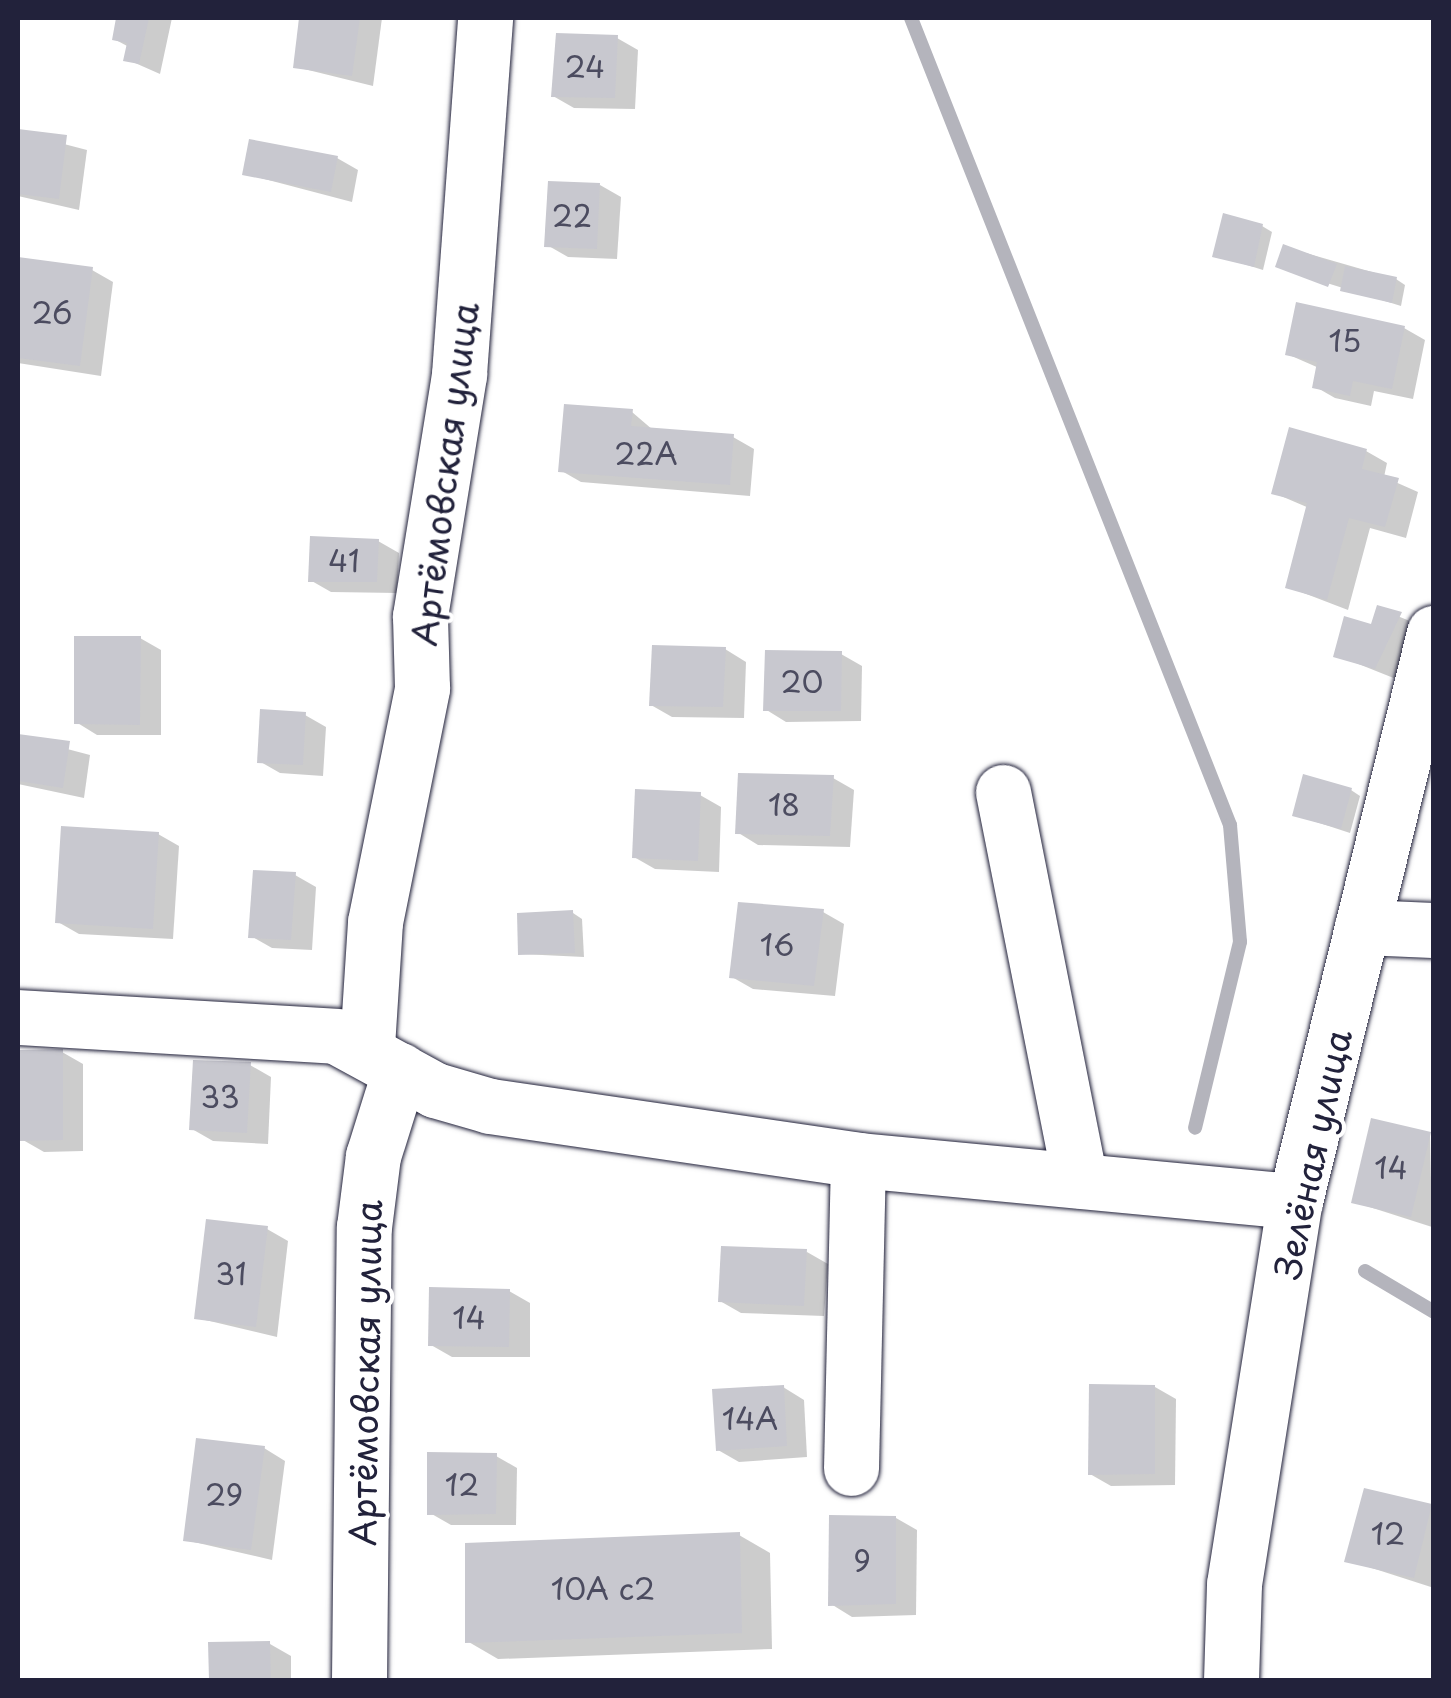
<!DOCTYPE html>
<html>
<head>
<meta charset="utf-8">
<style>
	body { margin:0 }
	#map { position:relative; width:1451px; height:1698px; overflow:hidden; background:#fff; font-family:"Playpen Sans",sans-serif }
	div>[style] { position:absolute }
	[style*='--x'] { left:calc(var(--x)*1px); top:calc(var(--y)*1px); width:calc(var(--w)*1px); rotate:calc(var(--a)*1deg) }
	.shadow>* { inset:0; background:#0003 }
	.stream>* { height:14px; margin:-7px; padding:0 7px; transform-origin:7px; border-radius:7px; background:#b4b4bc }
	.building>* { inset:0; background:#c8c8cf }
	.roads { filter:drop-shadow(0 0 2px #22223b) drop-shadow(0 0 2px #22223b) }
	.minor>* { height:55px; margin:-27.5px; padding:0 27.5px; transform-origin:27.5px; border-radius:27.5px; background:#fff }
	span { translate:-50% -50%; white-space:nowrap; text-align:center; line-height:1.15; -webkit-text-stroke:8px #fff; paint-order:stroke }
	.number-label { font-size:30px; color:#4c4c60 }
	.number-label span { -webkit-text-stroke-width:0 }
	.street-label { font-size:35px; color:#22223b }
	.frame { position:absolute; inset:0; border:20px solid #22223b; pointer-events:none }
</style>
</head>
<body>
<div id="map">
	<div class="shadow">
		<div style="clip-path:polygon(119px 18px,172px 18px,160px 74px,126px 59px,129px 47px,114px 39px)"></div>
		<div style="clip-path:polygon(301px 18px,382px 18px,373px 86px,296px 67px)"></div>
		<div style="clip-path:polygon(617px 38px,638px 50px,635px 109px,574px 108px,553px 96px)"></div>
		<div style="clip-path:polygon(18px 132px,87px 150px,79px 210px,18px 196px)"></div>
		<div style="clip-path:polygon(337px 158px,358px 170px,352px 202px,245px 174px)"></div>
		<div style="clip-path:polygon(600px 185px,621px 197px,617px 259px,568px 257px,547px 245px)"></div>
		<div style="clip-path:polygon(1262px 226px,1272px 232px,1263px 270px,1215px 255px)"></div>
		<div style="clip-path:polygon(1285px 247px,1396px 279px,1405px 285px,1401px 306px,1288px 271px)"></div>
		<div style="clip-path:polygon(18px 260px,92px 270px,113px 282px,101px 376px,18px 363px)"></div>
		<div style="clip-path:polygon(1404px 328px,1425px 340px,1413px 399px,1374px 391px,1371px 406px,1335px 398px,1314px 386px,1319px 368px,1287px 354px)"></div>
		<div style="clip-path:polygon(632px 412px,653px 430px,733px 437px,754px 449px,750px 496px,581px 482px,560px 470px)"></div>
		<div style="clip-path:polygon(1366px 451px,1387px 463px,1384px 477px,1418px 492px,1406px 538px,1370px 528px,1348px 610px,1288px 587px,1309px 508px,1274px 493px)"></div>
		<div style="clip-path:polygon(378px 541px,399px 553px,397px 593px,331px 592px,310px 580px)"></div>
		<div style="clip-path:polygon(1378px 608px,1422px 626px,1396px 679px,1336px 655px,1373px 627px)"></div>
		<div style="clip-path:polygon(140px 638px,161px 650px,161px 735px,97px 735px,76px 722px)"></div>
		<div style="clip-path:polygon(725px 649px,746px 662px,744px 718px,672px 717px,651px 705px)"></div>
		<div style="clip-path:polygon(841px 654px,862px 666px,861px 721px,786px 722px,765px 709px)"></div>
		<div style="clip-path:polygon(305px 715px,326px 727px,323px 776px,280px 773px,259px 761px)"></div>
		<div style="clip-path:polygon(18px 736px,90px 755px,84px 798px,18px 784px)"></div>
		<div style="clip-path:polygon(833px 778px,854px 790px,850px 847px,758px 845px,737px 832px)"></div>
		<div style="clip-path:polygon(1351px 790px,1360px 796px,1350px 833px,1295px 815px)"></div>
		<div style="clip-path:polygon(700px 795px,721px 807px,719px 872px,655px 869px,634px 857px)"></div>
		<div style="clip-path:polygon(158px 834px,179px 846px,173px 939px,79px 934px,58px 922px)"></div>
		<div style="clip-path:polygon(295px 875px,316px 887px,312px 950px,272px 948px,251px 936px)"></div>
		<div style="clip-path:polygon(823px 912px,844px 924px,835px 996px,753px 989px,732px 977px)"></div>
		<div style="clip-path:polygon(573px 913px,582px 919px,584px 957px,521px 954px)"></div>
		<div style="clip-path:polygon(62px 1052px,83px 1064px,83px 1151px,44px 1152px,23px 1140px)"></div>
		<div style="clip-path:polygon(250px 1065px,271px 1077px,268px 1144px,213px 1141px,192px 1129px)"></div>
		<div style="clip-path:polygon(1430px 1134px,1432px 1227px,1354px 1202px)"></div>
		<div style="clip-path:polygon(267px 1229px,288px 1241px,277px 1337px,197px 1318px)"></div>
		<div style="clip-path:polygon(807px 1252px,828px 1264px,824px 1316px,741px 1313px,720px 1301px)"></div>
		<div style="clip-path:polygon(509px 1291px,530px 1303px,530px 1357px,452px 1357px,431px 1345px)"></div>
		<div style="clip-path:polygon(783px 1387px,804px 1400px,807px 1457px,739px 1462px,718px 1450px)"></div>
		<div style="clip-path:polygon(1155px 1387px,1176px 1399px,1175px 1485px,1111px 1486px,1090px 1474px)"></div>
		<div style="clip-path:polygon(264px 1448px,285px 1461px,272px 1560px,185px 1540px)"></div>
		<div style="clip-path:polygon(496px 1456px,517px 1468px,516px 1525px,451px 1525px,430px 1513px)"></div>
		<div style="clip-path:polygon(1366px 1491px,1434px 1508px,1434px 1588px,1347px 1560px)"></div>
		<div style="clip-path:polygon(896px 1518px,917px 1530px,916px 1615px,852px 1617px,831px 1604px)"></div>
		<div style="clip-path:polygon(739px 1535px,770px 1553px,772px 1649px,498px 1659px,467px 1641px)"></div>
		<div style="clip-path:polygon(270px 1644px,291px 1656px,291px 1680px,212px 1680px,211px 1645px)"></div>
	</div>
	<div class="stream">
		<div style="--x:911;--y:18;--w:868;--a:68.43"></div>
		<div style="--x:1230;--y:825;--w:117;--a:85.1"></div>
		<div style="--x:1240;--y:942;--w:191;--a:103.6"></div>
		<div style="--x:1365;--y:1271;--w:80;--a:30.7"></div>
	</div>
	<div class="building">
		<div style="clip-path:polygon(116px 18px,149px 18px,139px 64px,123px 61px,127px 43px,112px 40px)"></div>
		<div style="clip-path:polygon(299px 18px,360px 18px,352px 76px,293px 68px)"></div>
		<div style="clip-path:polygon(556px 33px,618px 35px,615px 98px,551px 97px)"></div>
		<div style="clip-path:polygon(18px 129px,67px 135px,59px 199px,18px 194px)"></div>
		<div style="clip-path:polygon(249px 139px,338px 156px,331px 192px,242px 175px)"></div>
		<div style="clip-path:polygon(548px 181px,600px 183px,597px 249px,544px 247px)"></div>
		<div style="clip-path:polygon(1223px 213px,1263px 224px,1254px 267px,1212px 257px)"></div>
		<div style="clip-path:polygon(1283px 244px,1337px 264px,1328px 287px,1275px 267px)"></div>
		<div style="clip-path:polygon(18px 257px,93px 267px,80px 366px,18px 358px)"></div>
		<div style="clip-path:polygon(1345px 266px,1397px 277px,1392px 303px,1340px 291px)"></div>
		<div style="clip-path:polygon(1296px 302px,1405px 326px,1392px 389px,1353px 381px,1350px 396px,1312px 388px,1317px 362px,1285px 355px)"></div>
		<div style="clip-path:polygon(564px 404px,633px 409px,631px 426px,734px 434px,730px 485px,558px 472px)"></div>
		<div style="clip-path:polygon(1289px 427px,1367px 449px,1362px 469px,1399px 478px,1385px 527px,1349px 518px,1327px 600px,1285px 588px,1307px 503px,1271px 494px)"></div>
		<div style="clip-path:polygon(310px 536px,379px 539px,377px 582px,308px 582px)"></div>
		<div style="clip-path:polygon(1377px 605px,1402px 612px,1375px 669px,1333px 657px,1344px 616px,1371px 624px)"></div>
		<div style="clip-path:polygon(74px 636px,141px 636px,140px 725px,74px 724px)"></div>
		<div style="clip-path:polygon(652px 645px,726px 647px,723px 707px,649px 706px)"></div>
		<div style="clip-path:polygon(765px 650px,842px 651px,841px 711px,763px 711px)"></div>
		<div style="clip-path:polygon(260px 709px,306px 712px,303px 765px,257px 763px)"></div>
		<div style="clip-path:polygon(18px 734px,70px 741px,63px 788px,18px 781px)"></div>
		<div style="clip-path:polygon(738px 773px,834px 775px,830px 836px,735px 834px)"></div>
		<div style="clip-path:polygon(1303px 774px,1352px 788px,1341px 829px,1292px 816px)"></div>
		<div style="clip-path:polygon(635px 789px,701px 792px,698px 861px,632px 858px)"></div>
		<div style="clip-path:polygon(61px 826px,159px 832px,153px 929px,55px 923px)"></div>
		<div style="clip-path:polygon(253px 870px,296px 872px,291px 940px,248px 938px)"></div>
		<div style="clip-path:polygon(738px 902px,824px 909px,814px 986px,729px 978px)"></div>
		<div style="clip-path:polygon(573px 910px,575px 953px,518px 955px,517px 913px)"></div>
		<div style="clip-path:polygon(63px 1049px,63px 1140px,20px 1141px,20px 1050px)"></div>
		<div style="clip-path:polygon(193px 1060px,251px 1062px,247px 1133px,189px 1130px)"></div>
		<div style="clip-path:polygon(1371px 1118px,1431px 1132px,1411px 1217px,1351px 1203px)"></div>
		<div style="clip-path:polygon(206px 1219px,268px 1226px,256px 1327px,194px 1319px)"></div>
		<div style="clip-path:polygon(721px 1246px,807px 1249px,804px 1306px,718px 1302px)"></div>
		<div style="clip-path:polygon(429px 1287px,510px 1289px,509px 1347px,428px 1346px)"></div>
		<div style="clip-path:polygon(1089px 1384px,1155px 1385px,1155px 1474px,1088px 1475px)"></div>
		<div style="clip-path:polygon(784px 1385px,787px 1446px,716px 1451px,712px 1389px)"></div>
		<div style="clip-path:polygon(196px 1438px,265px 1446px,251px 1550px,183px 1541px)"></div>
		<div style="clip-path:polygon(427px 1452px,497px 1453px,496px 1514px,427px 1515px)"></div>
		<div style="clip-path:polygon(1364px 1488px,1432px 1504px,1414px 1578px,1344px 1562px)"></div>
		<div style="clip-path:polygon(829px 1515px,896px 1516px,896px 1604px,828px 1606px)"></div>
		<div style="clip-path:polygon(740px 1532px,742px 1633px,465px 1643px,465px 1543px)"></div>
		<div style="clip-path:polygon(270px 1641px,271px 1680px,209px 1680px,208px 1642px)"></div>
	</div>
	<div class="roads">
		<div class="minor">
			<div style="--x:1003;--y:792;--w:396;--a:78.8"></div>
			<div style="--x:1362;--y:927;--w:72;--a:2.4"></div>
			<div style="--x:18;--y:1017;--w:319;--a:3.4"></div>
			<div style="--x:336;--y:1036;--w:113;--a:28.6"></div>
			<div style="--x:435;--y:1090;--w:57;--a:16.2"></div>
			<div style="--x:490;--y:1106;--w:372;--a:8.3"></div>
			<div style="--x:858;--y:1160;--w:439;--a:5.4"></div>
			<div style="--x:367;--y:1046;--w:124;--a:-86.3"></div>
			<div style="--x:375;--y:922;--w:239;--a:-78.6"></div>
			<div style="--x:422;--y:688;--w:72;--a:-91.6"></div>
			<div style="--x:420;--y:616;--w:245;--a:-80.8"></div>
			<div style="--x:459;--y:374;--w:357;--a:-85.8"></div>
			<div style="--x:851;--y:1468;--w:308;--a:-88.7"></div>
			<div style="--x:359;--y:1680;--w:453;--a:-89.4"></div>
			<div style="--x:364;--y:1227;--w:72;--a:-82.8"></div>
			<div style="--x:373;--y:1156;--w:90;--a:-72.6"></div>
			<div style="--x:1231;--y:1680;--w:96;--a:-88.2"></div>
			<div style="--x:1234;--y:1584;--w:388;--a:-81"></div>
			<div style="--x:1295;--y:1201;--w:585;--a:-76.25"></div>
		</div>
	</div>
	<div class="number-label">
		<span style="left:585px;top:66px">24</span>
		<span style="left:572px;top:215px">22</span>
		<span style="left:52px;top:312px">26</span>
		<span style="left:1345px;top:340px">15</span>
		<span style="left:646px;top:453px">22А</span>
		<span style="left:344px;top:560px">41</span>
		<span style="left:802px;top:681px">20</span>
		<span style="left:784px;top:804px">18</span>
		<span style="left:777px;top:944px">16</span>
		<span style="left:220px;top:1096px">33</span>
		<span style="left:1391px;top:1167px">14</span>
		<span style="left:231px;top:1273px">31</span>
		<span style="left:469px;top:1317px">14</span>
		<span style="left:750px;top:1418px">14А</span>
		<span style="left:462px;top:1484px">12</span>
		<span style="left:224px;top:1494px">29</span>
		<span style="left:1388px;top:1533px">12</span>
		<span style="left:862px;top:1560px">9</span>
		<span style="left:603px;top:1588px">10А с2</span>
	</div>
	<div class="street-label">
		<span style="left:444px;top:474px;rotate:-83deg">Артёмовская улица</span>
		<span style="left:1312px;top:1154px;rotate:-78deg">Зелёная улица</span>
		<span style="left:365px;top:1373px;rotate:-89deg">Артёмовская улица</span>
	</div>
	<div class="frame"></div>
</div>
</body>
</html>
